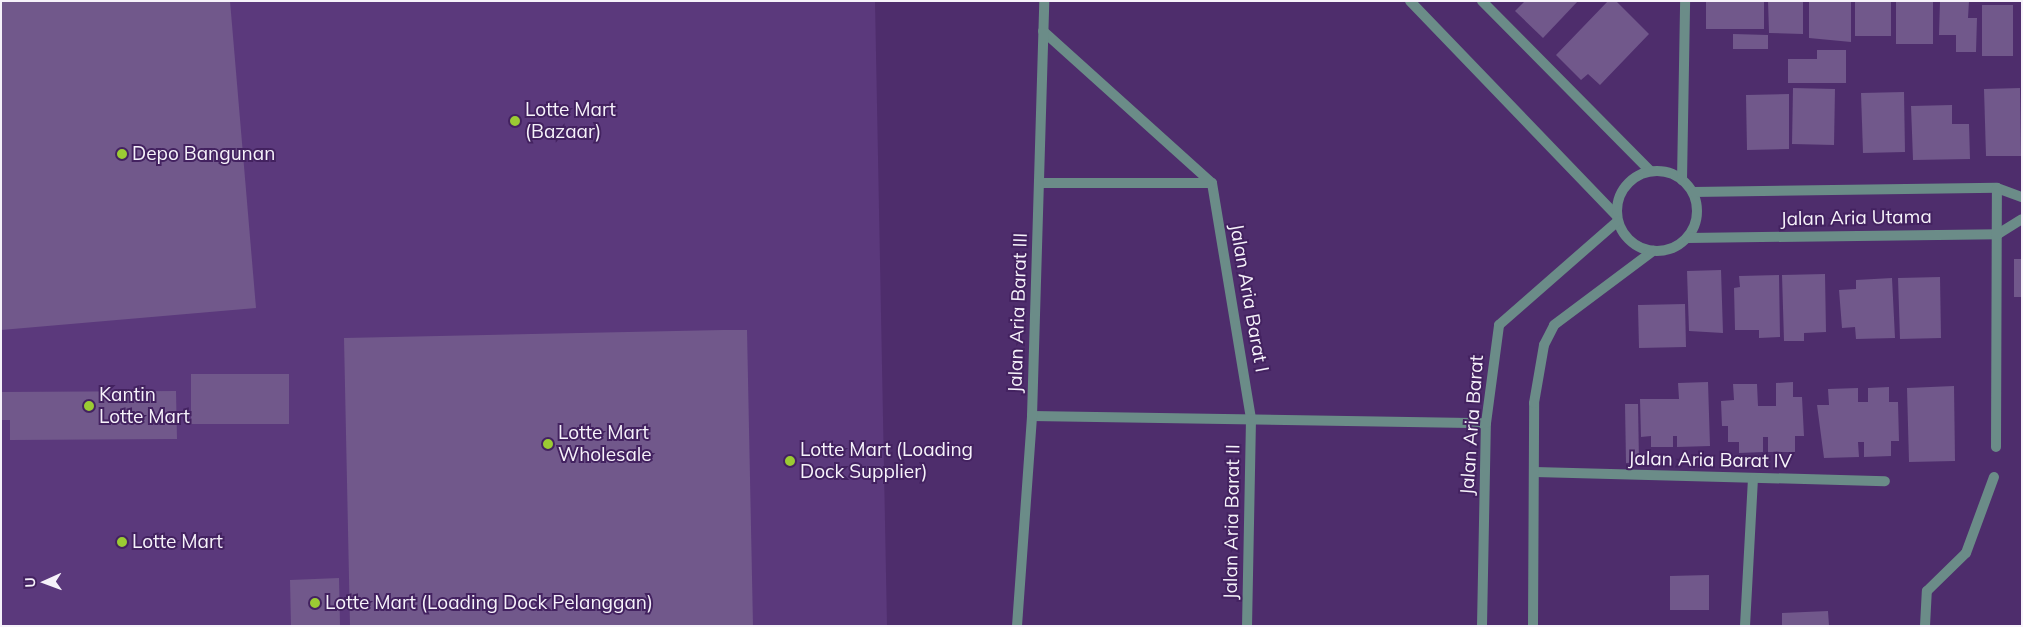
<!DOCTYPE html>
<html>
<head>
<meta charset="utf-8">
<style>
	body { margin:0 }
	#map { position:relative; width:2023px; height:627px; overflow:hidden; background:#4e2d6c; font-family:Mulish,sans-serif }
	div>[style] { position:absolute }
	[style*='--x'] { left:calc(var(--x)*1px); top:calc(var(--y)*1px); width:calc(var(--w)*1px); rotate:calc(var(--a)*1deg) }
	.built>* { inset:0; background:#5b397c }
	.building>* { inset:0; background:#71588b }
	.minor>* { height:10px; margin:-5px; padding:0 5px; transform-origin:5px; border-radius:5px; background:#6b8c88 }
	.minor>.ring { margin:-5px; padding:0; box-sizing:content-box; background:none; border:10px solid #6b8c88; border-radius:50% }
	.dots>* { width:14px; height:14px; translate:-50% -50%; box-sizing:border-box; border:2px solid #432260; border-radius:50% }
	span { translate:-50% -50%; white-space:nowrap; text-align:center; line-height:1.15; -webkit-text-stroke:4px #432260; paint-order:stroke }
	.poi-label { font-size:19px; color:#f6f2fa }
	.left { translate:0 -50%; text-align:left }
	.street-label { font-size:19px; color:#f6f2fa }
	.frame { position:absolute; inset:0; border:2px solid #f6f2fa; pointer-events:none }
	.north { position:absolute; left:20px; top:557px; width:50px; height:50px; -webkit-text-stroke:4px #432260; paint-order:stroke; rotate:268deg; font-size:14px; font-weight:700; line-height:20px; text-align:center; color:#f6f2fa }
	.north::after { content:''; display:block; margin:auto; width:18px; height:22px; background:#f6f2fa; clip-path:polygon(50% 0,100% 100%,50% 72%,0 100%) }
</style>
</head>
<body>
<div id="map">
	<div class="built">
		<div style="clip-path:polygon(1px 1px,875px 1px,887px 626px,1px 626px)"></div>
	</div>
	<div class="building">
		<div style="clip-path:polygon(1px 1px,230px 1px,256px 308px,1px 330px)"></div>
		<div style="clip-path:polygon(1525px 1px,1578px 1px,1543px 38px,1515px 11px)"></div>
		<div style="clip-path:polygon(1608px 1px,1616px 1px,1649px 34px,1600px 85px,1588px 74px,1581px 80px,1556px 55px)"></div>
		<div style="clip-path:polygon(1706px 1px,1764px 1px,1764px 29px,1706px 29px)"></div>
		<div style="clip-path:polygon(1768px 1px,1803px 1px,1803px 34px,1769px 33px)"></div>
		<div style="clip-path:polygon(1809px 1px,1851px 1px,1851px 42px,1809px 38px)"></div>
		<div style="clip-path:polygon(1855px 1px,1891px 1px,1891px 36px,1855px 36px)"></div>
		<div style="clip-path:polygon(1896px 1px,1933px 1px,1933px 44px,1896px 44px)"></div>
		<div style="clip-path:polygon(1940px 1px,1969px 1px,1968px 18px,1977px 18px,1976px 52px,1956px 52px,1956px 35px,1939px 35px)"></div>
		<div style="clip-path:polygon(1982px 5px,2013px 5px,2013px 56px,1982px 56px)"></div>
		<div style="clip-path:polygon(1733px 34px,1768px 35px,1768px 49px,1733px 49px)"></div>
		<div style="clip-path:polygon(1817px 50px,1846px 50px,1846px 83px,1788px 83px,1788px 59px,1817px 59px)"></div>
		<div style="clip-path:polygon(1793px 88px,1835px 89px,1834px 145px,1792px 144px)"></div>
		<div style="clip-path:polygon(2020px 88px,2021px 156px,1986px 156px,1984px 89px)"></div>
		<div style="clip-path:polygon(1904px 92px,1905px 152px,1863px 153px,1861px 93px)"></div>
		<div style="clip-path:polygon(1789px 94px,1789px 149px,1747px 150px,1746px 95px)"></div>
		<div style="clip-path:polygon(1952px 105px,1952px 124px,1969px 124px,1970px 159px,1913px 160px,1911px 106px)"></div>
		<div style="clip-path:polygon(2014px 259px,2022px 259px,2022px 297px,2014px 297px)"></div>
		<div style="clip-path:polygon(1721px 270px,1723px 333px,1689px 331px,1687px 271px)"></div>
		<div style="clip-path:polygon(1825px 274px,1826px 332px,1804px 333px,1804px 341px,1784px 341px,1782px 275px)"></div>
		<div style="clip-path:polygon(1779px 275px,1780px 337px,1759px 338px,1759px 330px,1735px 330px,1734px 288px,1740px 287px,1739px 276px)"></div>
		<div style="clip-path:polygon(1940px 277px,1941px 338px,1900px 339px,1898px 278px)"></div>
		<div style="clip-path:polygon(1892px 278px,1895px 338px,1856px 339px,1855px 327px,1842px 328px,1839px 290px,1856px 289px,1856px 280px)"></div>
		<div style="clip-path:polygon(1685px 304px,1686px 347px,1639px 348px,1638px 305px)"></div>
		<div style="clip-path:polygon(723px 330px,747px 330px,753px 626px,350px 626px,344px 338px)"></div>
		<div style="clip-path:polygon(191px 374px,289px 374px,289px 424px,191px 424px)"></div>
		<div style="clip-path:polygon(1708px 382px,1710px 446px,1677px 447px,1677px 436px,1673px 436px,1673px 447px,1651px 447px,1651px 436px,1641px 437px,1640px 399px,1679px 399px,1678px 383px)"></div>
		<div style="clip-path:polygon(1793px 382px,1793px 397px,1802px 397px,1804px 436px,1795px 436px,1795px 452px,1768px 452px,1768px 437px,1763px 437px,1763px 452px,1739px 453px,1739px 442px,1728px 442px,1728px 426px,1722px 426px,1721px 401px,1734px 400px,1733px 384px,1757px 384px,1758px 406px,1776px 406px,1776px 383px)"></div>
		<div style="clip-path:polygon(1954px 386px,1955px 461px,1909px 462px,1907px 388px)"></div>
		<div style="clip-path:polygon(1889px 387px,1889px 402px,1898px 402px,1899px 441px,1891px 441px,1891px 456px,1864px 457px,1864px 442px,1858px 442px,1859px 457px,1824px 458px,1817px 405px,1829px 405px,1828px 389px,1858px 388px,1858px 402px,1868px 402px,1868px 388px)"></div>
		<div style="clip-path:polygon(176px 391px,177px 439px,10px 440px,10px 420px,1px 420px,1px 392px)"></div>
		<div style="clip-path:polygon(1625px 404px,1638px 404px,1639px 462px,1626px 463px)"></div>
		<div style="clip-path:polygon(1709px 575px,1709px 610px,1670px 610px,1670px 576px)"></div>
		<div style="clip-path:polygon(339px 578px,340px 626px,291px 626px,290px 580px)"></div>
		<div style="clip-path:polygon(1828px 611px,1829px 626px,1782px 626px,1782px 613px)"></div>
	</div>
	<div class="minor">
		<div style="--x:1410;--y:1;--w:298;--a:46.1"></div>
		<div style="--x:1482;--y:1;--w:239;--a:45.3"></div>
		<div style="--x:1043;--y:31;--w:227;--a:42"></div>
		<div style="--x:1212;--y:183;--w:239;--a:80.6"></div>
		<div style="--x:1251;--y:419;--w:207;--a:91.1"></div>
		<div class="ring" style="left:1617px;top:171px;width:70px;height:70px"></div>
		<div style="--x:1682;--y:180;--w:179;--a:-89"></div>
		<div style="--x:1040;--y:183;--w:172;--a:0"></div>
		<div style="--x:1693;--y:192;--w:304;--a:-0.8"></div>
		<div style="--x:1997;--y:188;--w:27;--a:20"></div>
		<div style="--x:1687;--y:238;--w:311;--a:-0.7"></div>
		<div style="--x:1998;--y:234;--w:28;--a:-32"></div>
		<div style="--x:1032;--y:416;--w:454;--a:0.9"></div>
		<div style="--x:1996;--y:447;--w:259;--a:-89.8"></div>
		<div style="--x:1535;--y:472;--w:350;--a:1.5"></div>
		<div style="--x:1017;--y:626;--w:211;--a:-85.9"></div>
		<div style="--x:1032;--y:416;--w:415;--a:-88.3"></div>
		<div style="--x:1482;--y:626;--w:203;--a:-88.9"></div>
		<div style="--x:1486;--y:423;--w:99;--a:-82.4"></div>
		<div style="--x:1499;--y:325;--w:158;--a:-41.2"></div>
		<div style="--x:1533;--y:626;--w:223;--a:-89.7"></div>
		<div style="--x:1534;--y:403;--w:59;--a:-80.2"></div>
		<div style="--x:1544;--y:345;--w:22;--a:-63"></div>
		<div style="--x:1554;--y:325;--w:124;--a:-36.8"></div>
		<div style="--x:1745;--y:626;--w:147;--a:-86.9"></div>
		<div style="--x:1925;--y:626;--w:35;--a:-87"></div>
		<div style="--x:1927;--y:591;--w:54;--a:-44.3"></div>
		<div style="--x:1966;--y:553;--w:81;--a:-69.8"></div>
	</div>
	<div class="dots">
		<div style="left:515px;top:121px;background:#9bcb33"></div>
		<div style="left:122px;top:154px;background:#9bcb33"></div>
		<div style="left:89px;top:406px;background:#9bcb33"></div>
		<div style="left:548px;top:444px;background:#9bcb33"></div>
		<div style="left:790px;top:461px;background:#9bcb33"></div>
		<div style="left:122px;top:542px;background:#9bcb33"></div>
		<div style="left:315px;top:603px;background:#9bcb33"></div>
	</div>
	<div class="poi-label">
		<span class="left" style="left:525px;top:121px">Lotte Mart<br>(Bazaar)</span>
		<span class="left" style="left:132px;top:154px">Depo Bangunan</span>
		<span class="left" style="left:99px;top:406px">Kantin<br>Lotte Mart</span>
		<span class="left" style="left:558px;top:444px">Lotte Mart<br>Wholesale</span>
		<span class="left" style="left:800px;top:461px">Lotte Mart (Loading<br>Dock Supplier)</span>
		<span class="left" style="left:132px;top:542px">Lotte Mart</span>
		<span class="left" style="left:325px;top:603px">Lotte Mart (Loading Dock Pelanggan)</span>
	</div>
	<div class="street-label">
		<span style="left:1856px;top:218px;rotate:-1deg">Jalan Aria Utama</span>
		<span style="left:1249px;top:298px;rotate:80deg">Jalan Aria Barat I</span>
		<span style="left:1018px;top:313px;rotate:-88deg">Jalan Aria Barat III</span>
		<span style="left:1472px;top:425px;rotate:-86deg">Jalan Aria Barat</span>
		<span style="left:1710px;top:460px;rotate:1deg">Jalan Aria Barat IV</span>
		<span style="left:1232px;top:522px;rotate:-89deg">Jalan Aria Barat II</span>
	</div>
	<div class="frame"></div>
	<div class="north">U</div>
</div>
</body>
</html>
